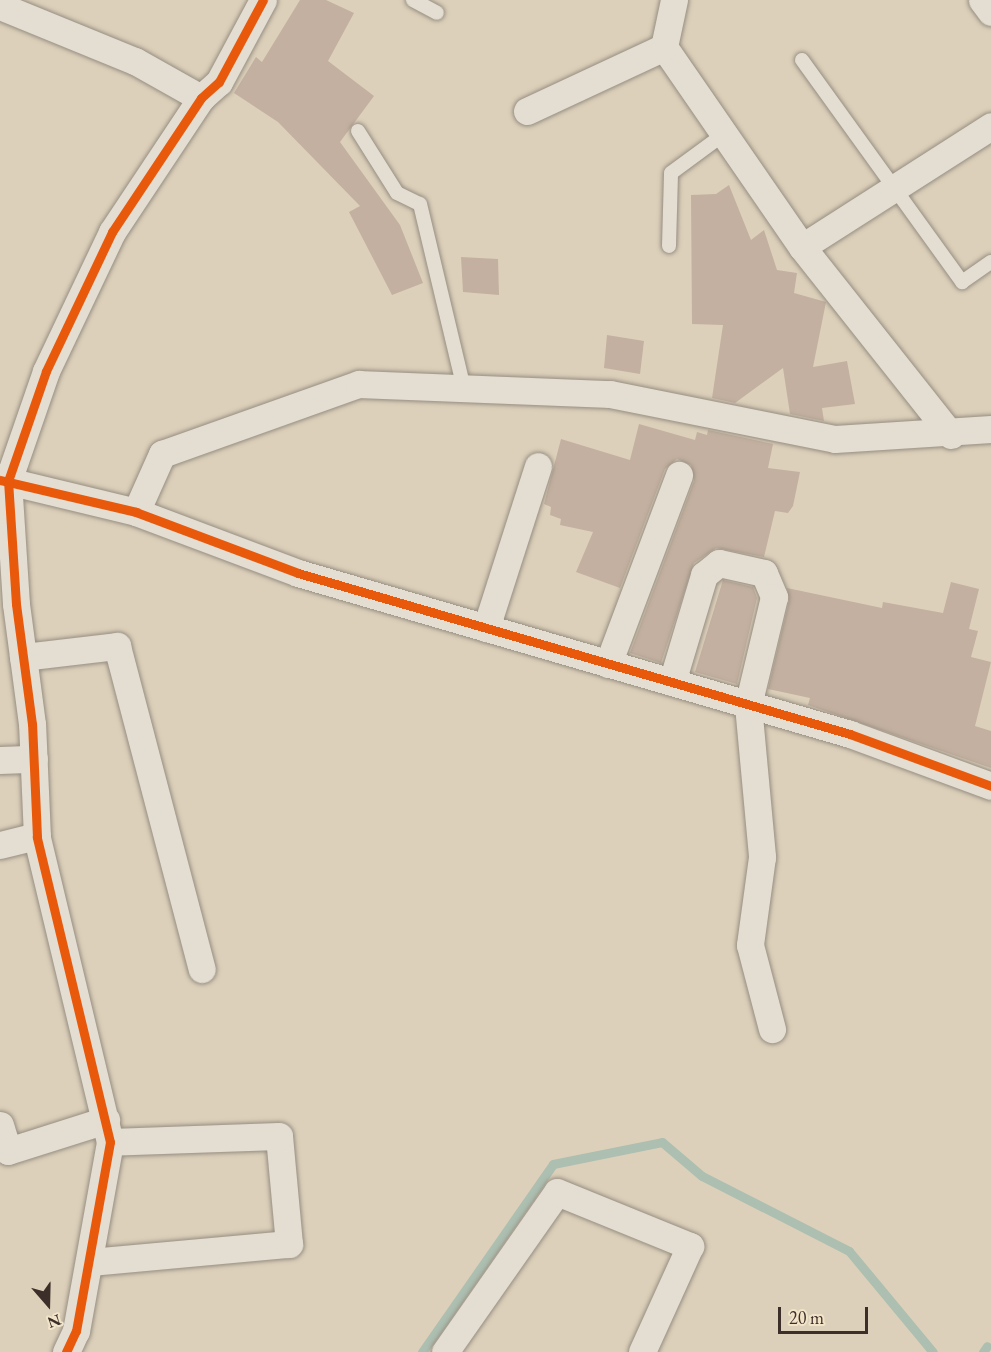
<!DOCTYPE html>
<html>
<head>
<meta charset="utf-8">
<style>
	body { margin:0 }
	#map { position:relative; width:991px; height:1352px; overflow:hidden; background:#dcd0ba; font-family:"EB Garamond",serif }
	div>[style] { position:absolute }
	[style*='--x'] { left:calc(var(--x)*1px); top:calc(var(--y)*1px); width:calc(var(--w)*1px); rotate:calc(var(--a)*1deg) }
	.stream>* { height:9px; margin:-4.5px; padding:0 4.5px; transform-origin:4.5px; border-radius:4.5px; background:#acbfb0 }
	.building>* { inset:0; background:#c3b0a0 }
	.roads { filter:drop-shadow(0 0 2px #978e81) drop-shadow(0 0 2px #978e81) }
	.lane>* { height:14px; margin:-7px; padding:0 7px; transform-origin:7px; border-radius:7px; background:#e3ddd2 }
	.street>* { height:27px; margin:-13.5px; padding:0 13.5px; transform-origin:13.5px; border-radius:13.5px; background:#e3ddd2 }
	.secondary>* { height:33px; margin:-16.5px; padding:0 16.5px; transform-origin:16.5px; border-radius:16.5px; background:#e3ddd2 }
	.cycleway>* { height:9px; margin:-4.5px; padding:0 4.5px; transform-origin:4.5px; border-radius:4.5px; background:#e8590c }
	span { translate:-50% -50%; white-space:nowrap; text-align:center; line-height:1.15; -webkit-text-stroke:6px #f2e4c8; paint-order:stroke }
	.north { position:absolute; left:18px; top:1274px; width:60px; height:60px; -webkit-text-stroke:4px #f2e4c8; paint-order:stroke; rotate:160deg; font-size:16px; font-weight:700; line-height:24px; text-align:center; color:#3c2e28 }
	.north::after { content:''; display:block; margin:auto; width:21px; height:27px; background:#3c2e28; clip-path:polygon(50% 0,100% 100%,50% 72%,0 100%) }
	.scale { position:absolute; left:778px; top:1307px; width:90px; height:27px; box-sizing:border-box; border:3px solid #3c2e28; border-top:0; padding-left:8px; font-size:18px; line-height:21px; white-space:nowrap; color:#3c2e28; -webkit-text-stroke:4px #f2e4c8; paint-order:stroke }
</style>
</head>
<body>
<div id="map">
	<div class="stream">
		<div style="--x:422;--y:1352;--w:229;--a:-55.1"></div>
		<div style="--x:553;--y:1164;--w:111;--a:-11.4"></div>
		<div style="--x:662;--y:1142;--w:52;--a:40.4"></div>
		<div style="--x:702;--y:1176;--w:165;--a:27"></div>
		<div style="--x:849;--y:1251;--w:131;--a:50.3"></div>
		<div style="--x:983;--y:1352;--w:7;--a:-56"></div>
	</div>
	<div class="building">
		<div style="clip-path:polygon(300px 0,326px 0,354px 13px,328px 61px,374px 96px,340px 142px,400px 225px,423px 283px,392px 295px,349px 212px,360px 206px,278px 122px,234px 93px,256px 57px,262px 62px)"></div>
		<div style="clip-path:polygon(729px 185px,751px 240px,764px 230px,777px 270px,797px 273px,794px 293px,826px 302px,813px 367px,847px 361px,855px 404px,822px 408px,824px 421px,790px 414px,783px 368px,735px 403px,712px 398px,723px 325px,692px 324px,691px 195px,716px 194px)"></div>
		<div style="clip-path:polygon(461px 257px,498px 259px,499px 295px,463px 292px)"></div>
		<div style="clip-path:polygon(607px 335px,644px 341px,640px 374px,604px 368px)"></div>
		<div style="clip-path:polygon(639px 424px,695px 440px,697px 432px,707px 435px,708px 430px,773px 444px,768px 468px,800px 472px,793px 506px,788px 513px,775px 511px,764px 557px,716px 548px,694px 563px,661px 663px,630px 653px,694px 481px,691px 465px,677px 459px,665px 469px,620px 588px,576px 572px,593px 532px,560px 525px,561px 519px,550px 515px,551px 507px,544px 504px,561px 439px,630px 460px)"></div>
		<div style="clip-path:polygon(723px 580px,753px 587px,757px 598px,737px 684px,695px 672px)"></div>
		<div style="clip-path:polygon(951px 582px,979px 589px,969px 629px,978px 631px,971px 657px,991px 662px,975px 726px,991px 731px,991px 768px,808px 705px,810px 698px,768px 689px,789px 601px,787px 588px,882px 608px,883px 602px,943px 613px)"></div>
	</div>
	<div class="roads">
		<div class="lane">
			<div style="--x:413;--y:0;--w:27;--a:28"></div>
			<div style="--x:802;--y:60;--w:274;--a:54.2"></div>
			<div style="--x:962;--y:282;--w:35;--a:-35"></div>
			<div style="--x:358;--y:131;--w:73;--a:57.8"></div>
			<div style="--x:397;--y:193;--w:25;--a:26"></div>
			<div style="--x:420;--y:204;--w:189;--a:76.6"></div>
			<div style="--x:669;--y:246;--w:73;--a:-88.4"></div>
			<div style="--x:671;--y:173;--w:66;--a:-36.3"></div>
		</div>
		<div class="street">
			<div style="--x:982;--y:0;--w:15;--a:53"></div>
			<div style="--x:0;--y:6;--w:146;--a:22.2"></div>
			<div style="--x:135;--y:61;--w:76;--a:29.3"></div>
			<div style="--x:664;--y:47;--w:243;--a:55.4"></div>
			<div style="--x:802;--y:247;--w:240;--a:51.6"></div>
			<div style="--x:527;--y:111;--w:151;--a:-25"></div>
			<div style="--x:664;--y:47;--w:48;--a:-78"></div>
			<div style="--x:802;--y:247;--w:224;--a:-32.6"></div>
			<div style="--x:8;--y:481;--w:132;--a:13.6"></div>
			<div style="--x:136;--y:512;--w:173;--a:20.6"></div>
			<div style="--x:298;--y:573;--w:575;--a:16.26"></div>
			<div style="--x:850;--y:734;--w:150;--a:20.2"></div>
			<div style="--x:136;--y:512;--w:64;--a:-65.9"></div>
			<div style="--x:162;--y:454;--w:209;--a:-19.6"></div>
			<div style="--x:359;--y:384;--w:251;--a:2.3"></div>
			<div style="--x:610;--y:394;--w:229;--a:11.3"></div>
			<div style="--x:835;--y:439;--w:156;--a:-3.7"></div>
			<div style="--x:486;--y:628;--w:170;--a:-72.2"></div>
			<div style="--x:23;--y:657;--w:95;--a:-6.7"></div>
			<div style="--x:117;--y:646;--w:334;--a:75.3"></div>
			<div style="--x:608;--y:664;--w:202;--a:-69.4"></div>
			<div style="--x:672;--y:682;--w:112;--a:-73.3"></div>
			<div style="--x:704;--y:575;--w:19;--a:-39"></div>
			<div style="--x:719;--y:563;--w:46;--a:12.5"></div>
			<div style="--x:764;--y:573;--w:26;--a:67"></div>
			<div style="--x:774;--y:597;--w:111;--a:103.5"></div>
			<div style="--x:748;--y:705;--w:153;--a:84.7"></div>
			<div style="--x:762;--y:857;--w:89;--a:97.8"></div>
			<div style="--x:750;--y:945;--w:87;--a:75.3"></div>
			<div style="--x:0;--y:760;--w:34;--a:-2"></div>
			<div style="--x:0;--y:845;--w:38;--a:-14"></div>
			<div style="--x:0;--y:1125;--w:27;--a:73"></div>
			<div style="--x:8;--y:1151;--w:103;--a:-17.6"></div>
			<div style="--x:90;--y:1262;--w:200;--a:-5.2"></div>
			<div style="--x:289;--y:1244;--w:108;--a:-95.3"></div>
			<div style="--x:279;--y:1136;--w:169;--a:178"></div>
			<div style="--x:66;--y:1352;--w:23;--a:-65"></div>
			<div style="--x:76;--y:1331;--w:192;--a:-79.8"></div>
			<div style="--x:110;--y:1142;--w:314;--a:-103.5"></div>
			<div style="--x:37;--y:837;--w:113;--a:-92.5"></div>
			<div style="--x:32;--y:724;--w:121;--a:-97.6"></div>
			<div style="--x:16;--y:604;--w:123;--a:-93.7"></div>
			<div style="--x:8;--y:481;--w:116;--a:-70.9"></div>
			<div style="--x:46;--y:371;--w:154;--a:-64.6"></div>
			<div style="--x:112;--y:232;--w:161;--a:-56.4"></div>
			<div style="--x:201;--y:98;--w:24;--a:-42"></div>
			<div style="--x:219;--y:82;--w:93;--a:-61.8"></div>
			<div style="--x:445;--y:1352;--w:195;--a:-55"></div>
			<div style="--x:557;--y:1192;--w:144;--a:22.1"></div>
			<div style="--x:690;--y:1246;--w:116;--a:114.4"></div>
		</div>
		<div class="secondary">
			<div style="--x:0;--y:480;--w:8;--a:7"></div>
		</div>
	</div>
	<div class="cycleway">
		<div style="--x:0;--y:480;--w:140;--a:13.2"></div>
		<div style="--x:136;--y:512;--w:173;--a:20.6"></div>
		<div style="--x:298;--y:573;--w:575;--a:16.26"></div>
		<div style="--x:850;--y:734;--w:150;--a:20.2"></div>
		<div style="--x:66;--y:1352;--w:23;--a:-65"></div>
		<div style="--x:76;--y:1331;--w:192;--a:-79.8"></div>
		<div style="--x:110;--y:1142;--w:314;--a:-103.5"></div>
		<div style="--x:37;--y:837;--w:113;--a:-92.5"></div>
		<div style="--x:32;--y:724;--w:121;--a:-97.6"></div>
		<div style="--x:16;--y:604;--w:123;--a:-93.7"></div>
		<div style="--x:8;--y:481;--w:116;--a:-70.9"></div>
		<div style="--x:46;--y:371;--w:154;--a:-64.6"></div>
		<div style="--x:112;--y:232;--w:161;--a:-56.4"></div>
		<div style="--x:201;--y:98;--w:24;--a:-42"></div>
		<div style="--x:219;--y:82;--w:93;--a:-61.8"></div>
	</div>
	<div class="north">N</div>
	<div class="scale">20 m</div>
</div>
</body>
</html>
